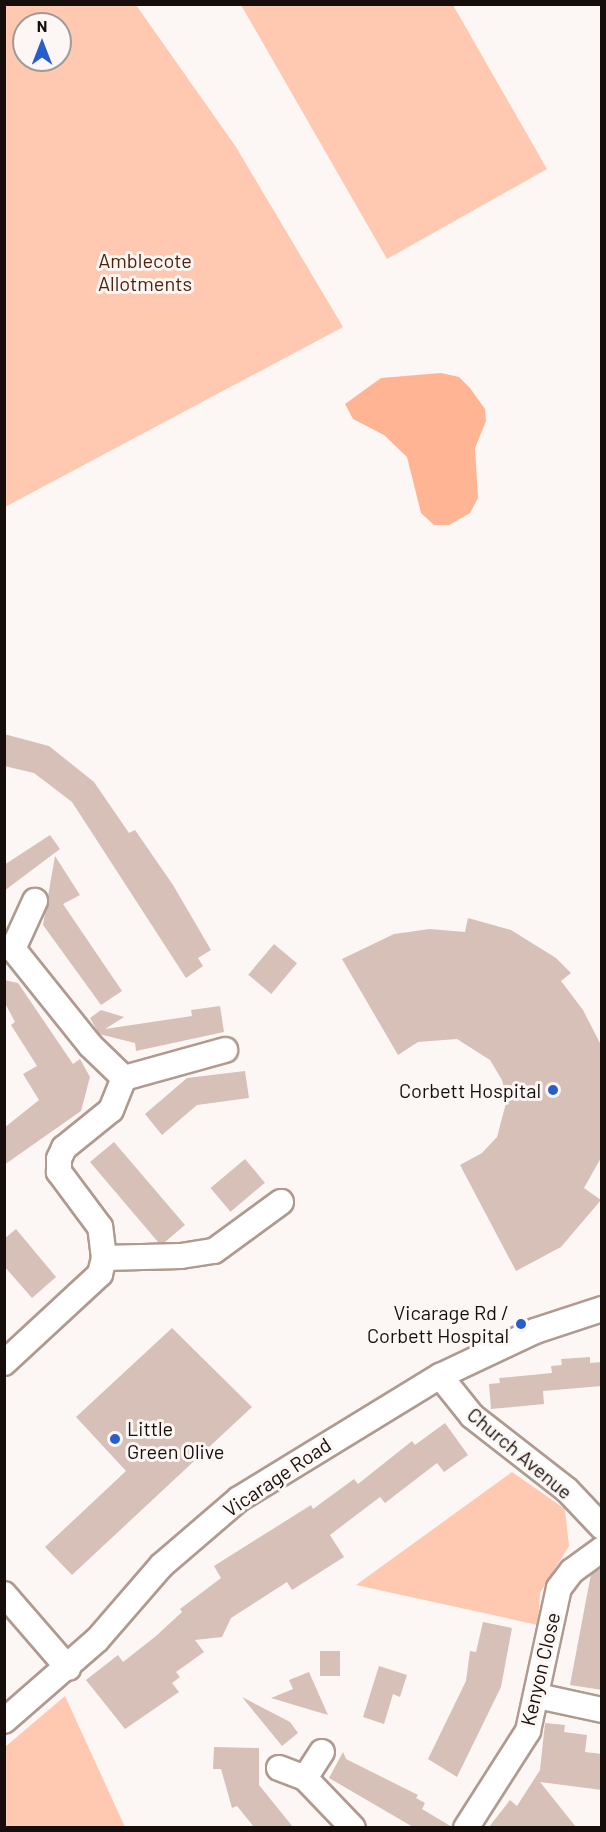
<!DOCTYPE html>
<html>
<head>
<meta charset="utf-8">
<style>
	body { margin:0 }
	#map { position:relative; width:606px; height:1832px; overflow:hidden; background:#fcf7f5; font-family:Barlow,sans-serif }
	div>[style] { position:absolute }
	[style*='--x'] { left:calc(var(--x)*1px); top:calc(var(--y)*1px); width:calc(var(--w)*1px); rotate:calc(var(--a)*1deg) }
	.green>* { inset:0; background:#ffc9b1 }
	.water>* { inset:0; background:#ffb494 }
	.building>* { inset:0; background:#d7c0b7; transform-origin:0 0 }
	.roads { filter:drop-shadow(2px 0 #b09a90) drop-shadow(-2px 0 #b09a90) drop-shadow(0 2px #b09a90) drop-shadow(0 -2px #b09a90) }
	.minor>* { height:24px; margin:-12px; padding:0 12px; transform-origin:12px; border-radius:12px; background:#fff }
	.dots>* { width:16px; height:16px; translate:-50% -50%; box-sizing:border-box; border:3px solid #fcf7f5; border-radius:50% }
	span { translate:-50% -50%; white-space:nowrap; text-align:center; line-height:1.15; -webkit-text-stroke:6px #fcf7f5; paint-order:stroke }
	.park-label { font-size:20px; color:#50220b }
	.poi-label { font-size:20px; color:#160e0b }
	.right { translate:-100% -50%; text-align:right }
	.left { translate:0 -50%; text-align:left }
	.street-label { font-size:20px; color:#160e0b }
	.frame { position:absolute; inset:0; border:6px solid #160e0b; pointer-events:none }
	.north { position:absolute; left:12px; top:12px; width:60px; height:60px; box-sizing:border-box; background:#fcf7f5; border:2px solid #a09a97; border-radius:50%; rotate:0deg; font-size:16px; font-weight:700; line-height:24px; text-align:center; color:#160e0b }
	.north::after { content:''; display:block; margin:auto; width:21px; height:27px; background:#265fcc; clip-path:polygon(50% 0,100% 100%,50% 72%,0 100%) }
</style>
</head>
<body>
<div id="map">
	<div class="green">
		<i style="clip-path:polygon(evenodd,5px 4px,136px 5px,236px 147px,343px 327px,5px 507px,5px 4px,24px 24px,60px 24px,60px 60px,24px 60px,24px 24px)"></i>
		<i style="clip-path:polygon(241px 5px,453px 5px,547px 169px,387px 259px)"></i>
		<i style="clip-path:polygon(512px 1472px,565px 1509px,569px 1546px,540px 1593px,538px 1625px,356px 1585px)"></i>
		<i style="clip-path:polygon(65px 1696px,125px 1827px,5px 1827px,5px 1747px)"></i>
	</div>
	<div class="water">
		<i style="clip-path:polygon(441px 373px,459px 377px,470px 388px,485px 409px,486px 421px,475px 448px,478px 498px,470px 513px,449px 525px,434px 525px,421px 513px,407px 457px,384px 435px,353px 419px,345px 404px,381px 378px)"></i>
	</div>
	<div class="building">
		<i style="clip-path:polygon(4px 734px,49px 746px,94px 782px,129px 833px,135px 830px,173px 885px,211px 950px,198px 958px,203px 966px,186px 978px,72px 802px,34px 773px,4px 766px)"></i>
		<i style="clip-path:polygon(50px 835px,60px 849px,4px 891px,4px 865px)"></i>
		<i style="clip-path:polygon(55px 856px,80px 895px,63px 904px,122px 991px,101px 1005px,43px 925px)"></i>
		<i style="clip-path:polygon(468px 918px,511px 930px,556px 958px,571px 973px,561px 981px,583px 1010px,602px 1047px,602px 1156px,584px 1188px,601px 1200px,561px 1247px,516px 1271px,460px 1165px,482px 1153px,497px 1137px,507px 1099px,502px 1080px,490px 1060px,457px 1039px,418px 1042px,398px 1055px,342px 959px,394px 934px,430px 929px,465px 932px)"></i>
		<i style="left:274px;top:944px;width:30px;height:40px;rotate:40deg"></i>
		<i style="clip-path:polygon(4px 980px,18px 983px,73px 1064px,80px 1059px,90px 1077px,81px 1111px,4px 1165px,4px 1128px,39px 1100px,23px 1074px,37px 1066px,11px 1025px,15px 1022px,4px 1001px)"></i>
		<i style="clip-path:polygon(220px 1006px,224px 1032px,136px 1051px,135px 1043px,99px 1034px,90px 1018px,101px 1010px,124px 1017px,105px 1029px,192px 1016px,191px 1010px)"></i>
		<i style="clip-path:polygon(245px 1071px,249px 1098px,197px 1105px,162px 1135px,145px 1114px,187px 1078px)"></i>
		<i style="clip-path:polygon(114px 1142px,185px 1225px,165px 1242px,158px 1242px,90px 1162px)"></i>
		<i style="left:245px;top:1159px;width:31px;height:45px;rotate:50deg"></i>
		<i style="clip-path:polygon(16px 1229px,56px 1277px,32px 1298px,4px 1266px,4px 1239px)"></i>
		<i style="clip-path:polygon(172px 1328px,252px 1407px,72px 1575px,45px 1547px,126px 1471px,76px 1417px)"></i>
		<i style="clip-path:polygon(590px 1357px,590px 1363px,602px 1362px,602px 1386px,543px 1391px,544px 1404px,491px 1409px,489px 1384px,500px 1383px,499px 1378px,552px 1373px,551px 1366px,562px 1365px,561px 1359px)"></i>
		<i style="clip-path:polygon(445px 1423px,468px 1455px,444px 1472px,437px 1463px,385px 1503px,380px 1497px,330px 1535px,344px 1557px,292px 1590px,287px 1582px,231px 1618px,222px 1637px,195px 1640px,204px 1652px,176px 1672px,180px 1677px,172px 1683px,179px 1692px,125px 1729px,86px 1680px,118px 1655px,123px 1662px,156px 1636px,182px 1612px,180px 1609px,221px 1578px,214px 1566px,311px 1505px,313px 1509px,354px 1479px,358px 1484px,412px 1441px,415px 1445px)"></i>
		<i style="clip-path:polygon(602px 1568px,602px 1690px,570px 1685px,591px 1574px)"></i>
		<i style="clip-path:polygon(483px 1622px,512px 1628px,501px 1687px,457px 1777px,428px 1759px,466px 1681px,470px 1651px,476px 1652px)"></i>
		<i style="left:320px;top:1651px;width:20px;height:25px"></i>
		<i style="clip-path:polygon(379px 1666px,407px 1675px,400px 1697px,393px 1694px,384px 1724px,363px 1717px)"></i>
		<i style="clip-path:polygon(309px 1672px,328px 1715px,271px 1698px,293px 1689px,289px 1680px)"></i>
		<i style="clip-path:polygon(242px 1697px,290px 1722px,298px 1733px,282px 1746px)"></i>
		<i style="clip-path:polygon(545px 1723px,565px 1725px,564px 1732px,587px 1735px,585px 1752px,602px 1754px,602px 1790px,540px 1782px,576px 1827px,489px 1827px,510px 1800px,517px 1806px,540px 1770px)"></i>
		<i style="clip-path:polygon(214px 1747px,259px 1748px,259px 1785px,293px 1827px,254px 1827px,237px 1806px,232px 1808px,221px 1769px,213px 1769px)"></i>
		<i style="clip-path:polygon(343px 1752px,346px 1759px,418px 1795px,416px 1798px,425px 1803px,422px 1809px,452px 1827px,413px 1827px,329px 1778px)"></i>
	</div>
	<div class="roads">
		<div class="minor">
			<i style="--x:124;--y:1078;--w:105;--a:-15.5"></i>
			<i style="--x:104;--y:1258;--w:77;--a:-1.5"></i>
			<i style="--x:181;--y:1256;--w:33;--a:-9"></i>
			<i style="--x:214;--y:1251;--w:83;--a:-36.2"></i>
			<i style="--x:4;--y:1363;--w:131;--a:-42.8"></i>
			<i style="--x:100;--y:1274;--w:16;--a:-76"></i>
			<i style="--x:104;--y:1258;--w:31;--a:-97"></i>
			<i style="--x:100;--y:1227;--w:69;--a:-126.7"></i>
			<i style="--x:59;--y:1172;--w:13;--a:-90"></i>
			<i style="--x:59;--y:1159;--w:12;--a:-66"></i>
			<i style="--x:64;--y:1148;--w:60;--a:-39"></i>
			<i style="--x:111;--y:1110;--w:35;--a:-68"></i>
			<i style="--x:124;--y:1078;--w:47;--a:-135.9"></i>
			<i style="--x:90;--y:1045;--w:123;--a:-128.7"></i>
			<i style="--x:13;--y:949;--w:53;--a:-65.4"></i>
			<i style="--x:440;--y:1376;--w:51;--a:51.3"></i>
			<i style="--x:472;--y:1416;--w:120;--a:37.9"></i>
			<i style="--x:567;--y:1490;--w:51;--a:46.6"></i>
			<i style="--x:4;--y:1594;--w:98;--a:49.1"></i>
			<i style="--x:538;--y:1696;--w:66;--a:12.3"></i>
			<i style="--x:4;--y:1721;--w:123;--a:-41.1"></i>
			<i style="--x:97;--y:1640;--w:99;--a:-49.1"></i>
			<i style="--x:162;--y:1565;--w:101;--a:-40.6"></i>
			<i style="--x:239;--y:1499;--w:236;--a:-31.5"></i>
			<i style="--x:440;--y:1376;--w:105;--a:-25.3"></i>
			<i style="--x:535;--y:1331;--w:71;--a:-18.2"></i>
			<i style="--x:279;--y:1768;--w:28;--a:21"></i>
			<i style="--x:305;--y:1778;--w:31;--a:-57"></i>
			<i style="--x:305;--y:1778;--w:69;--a:46.2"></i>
			<i style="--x:466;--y:1828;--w:115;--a:-57.4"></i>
			<i style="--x:528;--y:1731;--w:146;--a:-77.8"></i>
			<i style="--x:559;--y:1588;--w:21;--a:-53"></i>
			<i style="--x:572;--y:1571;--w:37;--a:-36"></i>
		</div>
	</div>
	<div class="dots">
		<i style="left:553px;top:1090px;background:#265fcc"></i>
		<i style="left:521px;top:1324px;background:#265fcc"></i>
		<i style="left:115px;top:1439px;background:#265fcc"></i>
	</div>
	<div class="park-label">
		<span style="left:145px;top:272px">Amblecote<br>Allotments</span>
	</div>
	<div class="poi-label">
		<span class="right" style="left:541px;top:1090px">Corbett Hospital</span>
		<span class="right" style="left:509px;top:1324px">Vicarage Rd /<br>Corbett Hospital</span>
		<span class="left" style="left:127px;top:1440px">Little<br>Green Olive</span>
	</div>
	<div class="street-label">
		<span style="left:520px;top:1453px;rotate:40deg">Church Avenue</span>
		<span style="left:277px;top:1477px;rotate:-34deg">Vicarage Road</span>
		<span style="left:540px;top:1669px;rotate:-77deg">Kenyon Close</span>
	</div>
	<div class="frame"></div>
	<div class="north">N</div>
</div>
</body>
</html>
